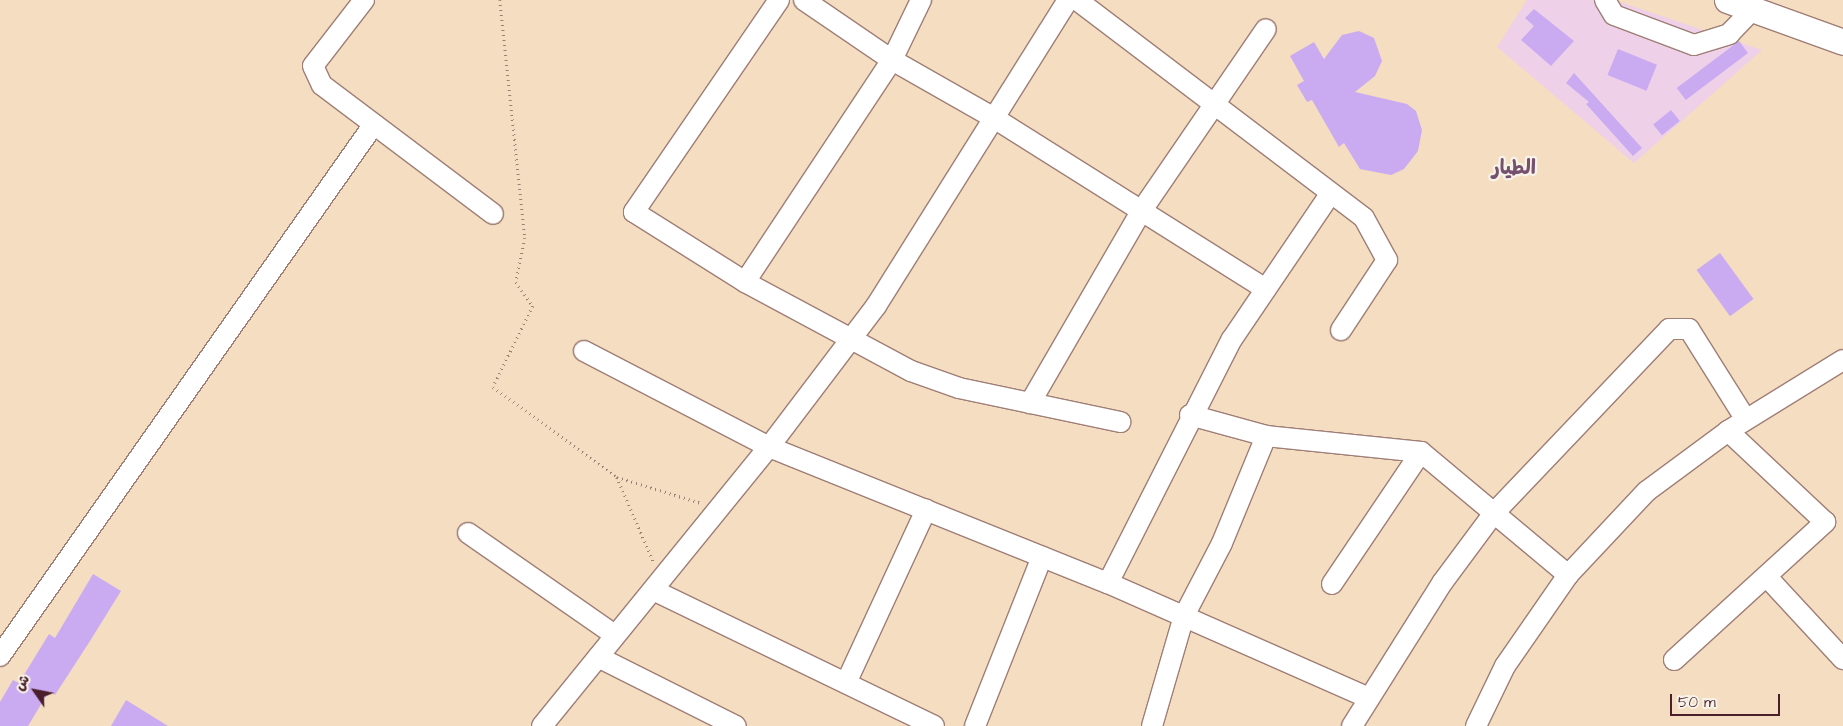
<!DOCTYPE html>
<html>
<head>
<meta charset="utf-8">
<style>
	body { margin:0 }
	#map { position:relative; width:1843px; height:726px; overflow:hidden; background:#f4ddc1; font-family:"Architects Daughter","Playpen Sans Arabic",sans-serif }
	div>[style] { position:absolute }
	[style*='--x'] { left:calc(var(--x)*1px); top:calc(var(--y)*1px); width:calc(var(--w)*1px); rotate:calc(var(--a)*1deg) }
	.built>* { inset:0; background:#eed0e8 }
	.building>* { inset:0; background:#caabf1; transform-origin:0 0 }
	.path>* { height:2.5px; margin-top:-1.25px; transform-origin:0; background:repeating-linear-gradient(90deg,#9f7e76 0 1px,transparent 0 5px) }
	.roads { filter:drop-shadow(1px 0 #9f7e76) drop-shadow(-1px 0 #9f7e76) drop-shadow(0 1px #9f7e76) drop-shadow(0 -1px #9f7e76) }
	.minor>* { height:20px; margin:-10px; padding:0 10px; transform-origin:10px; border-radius:10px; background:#fff }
	.major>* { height:25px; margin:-12.5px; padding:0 12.5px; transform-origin:12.5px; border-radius:12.5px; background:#fff }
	span { translate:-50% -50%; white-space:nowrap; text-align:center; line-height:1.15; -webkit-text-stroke:4.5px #f7f3e8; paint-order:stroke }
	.quarter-label { font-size:20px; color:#775070; font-weight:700 }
	.north { position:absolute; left:10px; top:666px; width:50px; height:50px; -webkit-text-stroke:4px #f7f3e8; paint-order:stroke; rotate:303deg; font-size:14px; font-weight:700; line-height:20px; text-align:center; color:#4a1f2b }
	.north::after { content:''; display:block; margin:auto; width:18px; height:22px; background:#4a1f2b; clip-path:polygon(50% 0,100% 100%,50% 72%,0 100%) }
	.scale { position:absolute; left:1670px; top:694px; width:110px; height:22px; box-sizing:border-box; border:2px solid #4a1f2b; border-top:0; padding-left:6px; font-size:15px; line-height:18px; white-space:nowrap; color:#4a1f2b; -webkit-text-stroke:4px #f7f3e8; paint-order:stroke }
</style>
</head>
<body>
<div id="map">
	<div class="built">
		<i style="clip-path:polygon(1527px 0,1614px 0,1762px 50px,1634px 163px,1497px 47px)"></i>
	</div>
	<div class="building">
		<i style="clip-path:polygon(1534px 9px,1574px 41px,1551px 66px,1521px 40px,1534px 26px,1525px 18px)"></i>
		<i style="clip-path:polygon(1359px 31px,1374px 38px,1382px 61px,1375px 76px,1355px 92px,1407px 104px,1416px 111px,1422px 130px,1418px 151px,1404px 169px,1391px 175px,1360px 169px,1344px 143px,1339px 147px,1312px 100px,1307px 102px,1297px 85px,1304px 81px,1290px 56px,1314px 42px,1324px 59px,1342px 35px)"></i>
		<i style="left:1739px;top:41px;width:15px;height:78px;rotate:53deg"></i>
		<i style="left:1618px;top:49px;width:42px;height:28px;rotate:22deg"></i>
		<i style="clip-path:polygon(1574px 73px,1642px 148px,1633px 156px,1586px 104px,1589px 102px,1566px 83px)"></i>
		<i style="left:1671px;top:110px;width:14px;height:23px;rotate:51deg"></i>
		<i style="left:1720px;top:253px;width:57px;height:29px;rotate:54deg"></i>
		<i style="clip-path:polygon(93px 574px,121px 591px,90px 641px,55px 695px,49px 691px,28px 726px,0 726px,0 702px,13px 680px,19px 683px,49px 634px,55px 638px)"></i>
		<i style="clip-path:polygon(126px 700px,168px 726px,111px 726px)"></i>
	</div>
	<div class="path">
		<i style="--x:500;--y:0;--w:239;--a:84"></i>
		<i style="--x:525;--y:238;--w:45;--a:101.6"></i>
		<i style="--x:516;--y:282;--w:29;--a:55"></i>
		<i style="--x:533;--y:306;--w:90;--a:116.3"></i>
		<i style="--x:493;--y:387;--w:153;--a:36"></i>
		<i style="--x:617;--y:477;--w:88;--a:17.2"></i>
		<i style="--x:617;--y:477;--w:94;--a:66.7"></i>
	</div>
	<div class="roads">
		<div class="minor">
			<i style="--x:364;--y:0;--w:83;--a:127.7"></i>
			<i style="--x:313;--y:66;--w:21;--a:65"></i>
			<i style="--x:322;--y:85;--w:214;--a:37"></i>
			<i style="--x:779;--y:0;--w:257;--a:124.4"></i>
			<i style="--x:634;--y:212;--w:131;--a:32.2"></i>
			<i style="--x:745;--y:282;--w:188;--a:28.2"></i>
			<i style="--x:911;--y:371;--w:51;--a:19.5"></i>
			<i style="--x:959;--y:388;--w:165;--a:11.9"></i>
			<i style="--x:804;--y:0;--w:107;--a:34.3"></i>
			<i style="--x:892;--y:60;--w:117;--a:29.6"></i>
			<i style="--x:994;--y:118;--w:321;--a:32.2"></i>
			<i style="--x:1077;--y:0;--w:360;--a:37.2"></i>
			<i style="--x:1364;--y:218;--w:48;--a:61.3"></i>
			<i style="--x:1387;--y:260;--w:84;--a:123.3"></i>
			<i style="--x:1605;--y:0;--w:17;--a:59"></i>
			<i style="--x:1614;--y:15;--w:85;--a:20.6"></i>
			<i style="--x:1694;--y:45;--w:37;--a:-17"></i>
			<i style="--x:1729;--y:34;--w:35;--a:-46"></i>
			<i style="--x:745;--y:282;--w:266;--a:-56.5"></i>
			<i style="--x:892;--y:60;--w:67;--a:-64.2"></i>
			<i style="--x:584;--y:351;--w:208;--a:27.4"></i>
			<i style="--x:769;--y:447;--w:365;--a:21.9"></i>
			<i style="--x:1108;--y:583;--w:285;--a:23.8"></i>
			<i style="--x:1030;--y:403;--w:223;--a:-59.9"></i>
			<i style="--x:1142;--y:210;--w:219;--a:-55.6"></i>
			<i style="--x:1190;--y:415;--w:79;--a:15.4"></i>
			<i style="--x:1266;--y:436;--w:156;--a:5.9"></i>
			<i style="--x:1421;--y:452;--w:192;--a:39.9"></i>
			<i style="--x:468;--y:533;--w:179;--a:34.8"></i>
			<i style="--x:1767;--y:577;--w:112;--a:47.2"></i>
			<i style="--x:1108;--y:583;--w:274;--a:-63.1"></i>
			<i style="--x:1232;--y:339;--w:175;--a:-55.9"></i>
			<i style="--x:1332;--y:584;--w:159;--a:-56"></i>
			<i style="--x:653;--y:590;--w:312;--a:25.8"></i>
			<i style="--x:0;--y:656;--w:650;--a:-54.89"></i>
			<i style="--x:598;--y:657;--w:154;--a:26.6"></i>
			<i style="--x:1674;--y:660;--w:205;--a:-42.4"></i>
			<i style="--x:1825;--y:522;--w:133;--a:-136.8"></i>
			<i style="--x:846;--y:683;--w:191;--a:-65.2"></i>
			<i style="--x:542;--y:726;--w:360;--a:-50.9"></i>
			<i style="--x:769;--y:447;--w:177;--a:-52.8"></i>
			<i style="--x:876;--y:306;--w:361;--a:-57.9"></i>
			<i style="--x:975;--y:726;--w:182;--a:-68.4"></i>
			<i style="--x:1152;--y:726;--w:115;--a:-73.8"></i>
			<i style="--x:1184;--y:616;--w:82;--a:-62.5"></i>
			<i style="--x:1222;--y:543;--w:116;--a:-67.6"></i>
			<i style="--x:1352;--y:726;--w:169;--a:-57.8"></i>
			<i style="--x:1442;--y:583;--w:87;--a:-53.4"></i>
			<i style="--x:1494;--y:513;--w:254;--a:-46.4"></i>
			<i style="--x:1669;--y:329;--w:20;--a:0"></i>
			<i style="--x:1689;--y:329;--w:107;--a:57.9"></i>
			<i style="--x:1476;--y:726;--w:67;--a:-64.2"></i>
			<i style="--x:1505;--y:666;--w:111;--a:-55.3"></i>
			<i style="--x:1568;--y:575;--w:115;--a:-46.8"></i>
			<i style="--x:1647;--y:491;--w:101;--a:-36.5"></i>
			<i style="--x:1728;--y:431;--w:135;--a:-31.7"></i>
		</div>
		<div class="major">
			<i style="--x:1727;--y:0;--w:123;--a:19.9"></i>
		</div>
	</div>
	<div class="quarter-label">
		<span style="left:1514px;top:168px">الطيار</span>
	</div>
	<div class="north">ش</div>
	<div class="scale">50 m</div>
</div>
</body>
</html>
